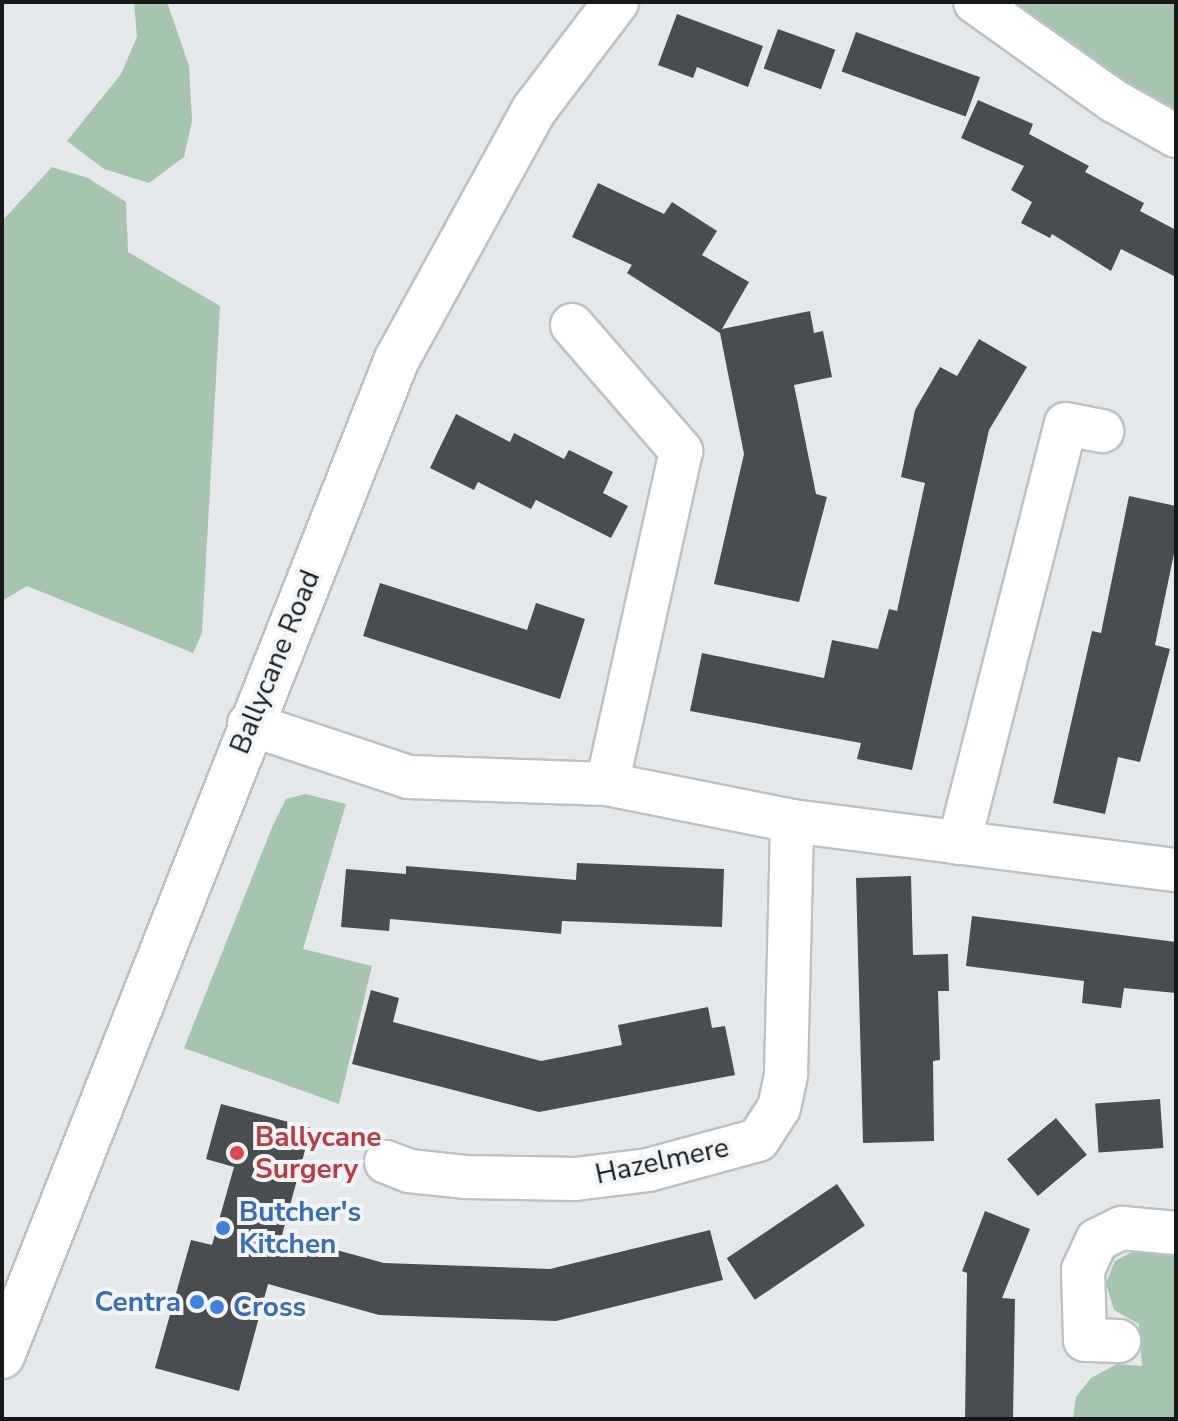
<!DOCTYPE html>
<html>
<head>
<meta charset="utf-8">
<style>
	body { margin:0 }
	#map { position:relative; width:1178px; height:1421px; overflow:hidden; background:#e5e8eb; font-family:"Nunito Sans",sans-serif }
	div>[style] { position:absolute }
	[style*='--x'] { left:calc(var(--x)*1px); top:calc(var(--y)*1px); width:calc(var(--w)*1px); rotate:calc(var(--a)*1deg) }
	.green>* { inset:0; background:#a5c5ae }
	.building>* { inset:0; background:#4a4d4f; transform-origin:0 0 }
	.roads { filter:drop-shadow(2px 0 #bec1c4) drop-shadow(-2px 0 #bec1c4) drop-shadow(0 2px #bec1c4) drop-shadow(0 -2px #bec1c4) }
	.street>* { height:42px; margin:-21px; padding:0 21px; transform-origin:21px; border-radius:21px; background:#fff }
	.secondary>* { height:44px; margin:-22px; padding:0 22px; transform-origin:22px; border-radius:22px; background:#fff }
	.dots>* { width:22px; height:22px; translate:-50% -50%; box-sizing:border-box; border:4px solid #f2f5f8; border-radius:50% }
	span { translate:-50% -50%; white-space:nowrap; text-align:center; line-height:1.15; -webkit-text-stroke:8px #f2f5f8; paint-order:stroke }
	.street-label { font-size:28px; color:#171819 }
	.health-label { font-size:28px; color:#be3a42; font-weight:700 }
	.left { translate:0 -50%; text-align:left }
	.shop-label { font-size:28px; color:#366cbe; font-weight:700 }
	.right { translate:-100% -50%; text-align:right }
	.frame { position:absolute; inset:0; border:4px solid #171819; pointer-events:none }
</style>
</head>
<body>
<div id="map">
	<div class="green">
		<i style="clip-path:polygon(134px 2px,167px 2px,189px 66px,192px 121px,184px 157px,149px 183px,104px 169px,67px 141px,121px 74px,137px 37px)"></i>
		<i style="clip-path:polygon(995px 2px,1176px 2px,1176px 126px)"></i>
		<i style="clip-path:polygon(52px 167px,88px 178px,126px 202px,128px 252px,220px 306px,202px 633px,193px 653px,27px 586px,2px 601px,2px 221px)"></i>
		<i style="clip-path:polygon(305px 794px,346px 804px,303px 949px,372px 966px,339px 1104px,184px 1048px,273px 825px,286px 799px)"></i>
		<i style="clip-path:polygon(1137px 1249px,1176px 1253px,1176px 1419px,1073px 1419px,1076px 1397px,1091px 1378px,1117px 1364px,1142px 1366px,1139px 1324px,1114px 1310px,1106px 1283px,1115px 1261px)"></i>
	</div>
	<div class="building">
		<i style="clip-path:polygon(677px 14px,763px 46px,748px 87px,697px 67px,693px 78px,658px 65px)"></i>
		<i style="left:778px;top:29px;width:61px;height:42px;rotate:20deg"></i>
		<i style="left:856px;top:32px;width:132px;height:42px;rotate:20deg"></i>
		<i style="clip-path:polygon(978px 100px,1033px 124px,1029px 134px,1089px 166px,1085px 172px,1144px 203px,1140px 211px,1176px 230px,1176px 277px,1121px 249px,1111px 271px,1052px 234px,1050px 238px,1021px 223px,1032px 202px,1011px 190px,1024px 166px,961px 138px)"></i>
		<i style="clip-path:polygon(598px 183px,664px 214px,672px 202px,717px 231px,702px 255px,749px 282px,722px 329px,810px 311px,814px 333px,823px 331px,832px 377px,794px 385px,816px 494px,827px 497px,799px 602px,714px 584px,744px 454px,720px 333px,627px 273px,632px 265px,572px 237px)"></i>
		<i style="clip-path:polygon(979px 339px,1027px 367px,989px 430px,912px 770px,857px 759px,861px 743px,690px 711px,702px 653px,824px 678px,832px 640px,878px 649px,889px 609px,897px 611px,925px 483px,901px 477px,915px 410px,940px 367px,957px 376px)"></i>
		<i style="clip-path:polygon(456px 414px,510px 442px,514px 433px,564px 459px,569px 450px,613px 472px,603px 493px,628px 506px,611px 538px,536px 500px,531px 509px,478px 482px,474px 490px,430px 468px)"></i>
		<i style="clip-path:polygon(1129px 496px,1176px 506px,1176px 544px,1155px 645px,1170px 649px,1140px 762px,1118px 757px,1105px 814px,1053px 803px,1092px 631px,1101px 633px)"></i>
		<i style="clip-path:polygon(380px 583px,527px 630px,536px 603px,585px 619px,560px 699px,363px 636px)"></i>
		<i style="clip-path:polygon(577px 863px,724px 869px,722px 927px,562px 921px,561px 934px,390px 919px,389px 931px,341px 927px,346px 869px,406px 874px,406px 866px,576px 880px)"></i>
		<i style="clip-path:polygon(911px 876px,913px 955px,948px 954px,949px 991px,938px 991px,940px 1060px,933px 1061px,934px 1141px,863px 1143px,856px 878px)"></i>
		<i style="clip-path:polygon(972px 916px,1176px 942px,1176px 993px,1124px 988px,1121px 1008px,1082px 1003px,1084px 981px,966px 966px)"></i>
		<i style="clip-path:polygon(371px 990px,399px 998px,393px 1022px,541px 1061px,622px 1045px,618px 1025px,708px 1007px,712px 1028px,725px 1026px,735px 1075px,539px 1112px,352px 1064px)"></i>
		<i style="left:1160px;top:1099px;width:49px;height:65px;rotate:86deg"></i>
		<i style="clip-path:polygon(221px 1104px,311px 1128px,282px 1235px,384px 1263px,550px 1269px,710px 1230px,723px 1280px,556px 1321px,379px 1315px,268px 1284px,239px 1391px,155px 1368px,191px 1240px,212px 1245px,234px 1167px,206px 1159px)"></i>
		<i style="left:1056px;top:1118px;width:48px;height:64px;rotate:50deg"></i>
		<i style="left:837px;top:1184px;width:50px;height:133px;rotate:56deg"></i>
		<i style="clip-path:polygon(985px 1211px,1030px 1229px,1002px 1298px,1015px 1299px,1013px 1419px,965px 1419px,967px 1273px,962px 1271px)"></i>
	</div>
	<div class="roads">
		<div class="street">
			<i style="--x:975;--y:2;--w:171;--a:35.5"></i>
			<i style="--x:1114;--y:101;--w:71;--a:29.4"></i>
			<i style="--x:572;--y:325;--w:167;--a:49.1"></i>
			<i style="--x:681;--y:451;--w:341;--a:102.5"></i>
			<i style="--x:249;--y:724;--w:168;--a:18.4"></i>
			<i style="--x:408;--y:777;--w:199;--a:2"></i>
			<i style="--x:607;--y:784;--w:189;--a:11.3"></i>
			<i style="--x:792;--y:821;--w:387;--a:7.3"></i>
			<i style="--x:959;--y:843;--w:432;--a:-75.7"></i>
			<i style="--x:1066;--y:424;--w:37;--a:11"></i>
			<i style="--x:386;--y:1162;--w:25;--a:21"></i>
			<i style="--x:409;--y:1171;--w:56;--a:6.1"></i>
			<i style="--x:465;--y:1177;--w:110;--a:1"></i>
			<i style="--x:575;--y:1179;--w:74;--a:-7"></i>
			<i style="--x:648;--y:1170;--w:114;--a:-15.3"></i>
			<i style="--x:758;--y:1140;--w:38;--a:-57"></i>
			<i style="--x:779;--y:1108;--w:35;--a:-78"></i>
			<i style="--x:786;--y:1074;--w:253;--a:-88.6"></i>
			<i style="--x:1119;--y:1341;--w:34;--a:-178"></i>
			<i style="--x:1085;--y:1340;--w:70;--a:-91.6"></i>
			<i style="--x:1083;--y:1270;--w:33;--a:-65"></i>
			<i style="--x:1097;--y:1240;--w:28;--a:-26"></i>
			<i style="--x:1122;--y:1228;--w:54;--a:5.3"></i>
		</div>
		<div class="secondary">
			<i style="--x:2;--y:1356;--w:1072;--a:-68.39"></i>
			<i style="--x:397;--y:359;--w:284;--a:-61.2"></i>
			<i style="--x:534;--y:110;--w:136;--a:-52.8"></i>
		</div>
	</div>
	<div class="dots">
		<i style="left:237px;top:1153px;background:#e0444e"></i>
		<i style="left:223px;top:1228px;background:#3f7fe0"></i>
		<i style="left:197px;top:1302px;background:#3f7fe0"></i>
		<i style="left:217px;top:1307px;background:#3f7fe0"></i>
	</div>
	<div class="street-label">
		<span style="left:275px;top:662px;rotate:-68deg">Ballycane Road</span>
		<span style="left:662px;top:1161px;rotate:-12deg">Hazelmere</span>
	</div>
	<div class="health-label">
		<span class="left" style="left:255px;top:1153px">Ballycane<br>Surgery</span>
	</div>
	<div class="shop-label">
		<span class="left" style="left:239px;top:1228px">Butcher's<br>Kitchen</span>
		<span class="right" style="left:181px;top:1302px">Centra</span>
		<span class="left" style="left:233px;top:1307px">Cross</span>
	</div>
	<div class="frame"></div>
</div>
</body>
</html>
